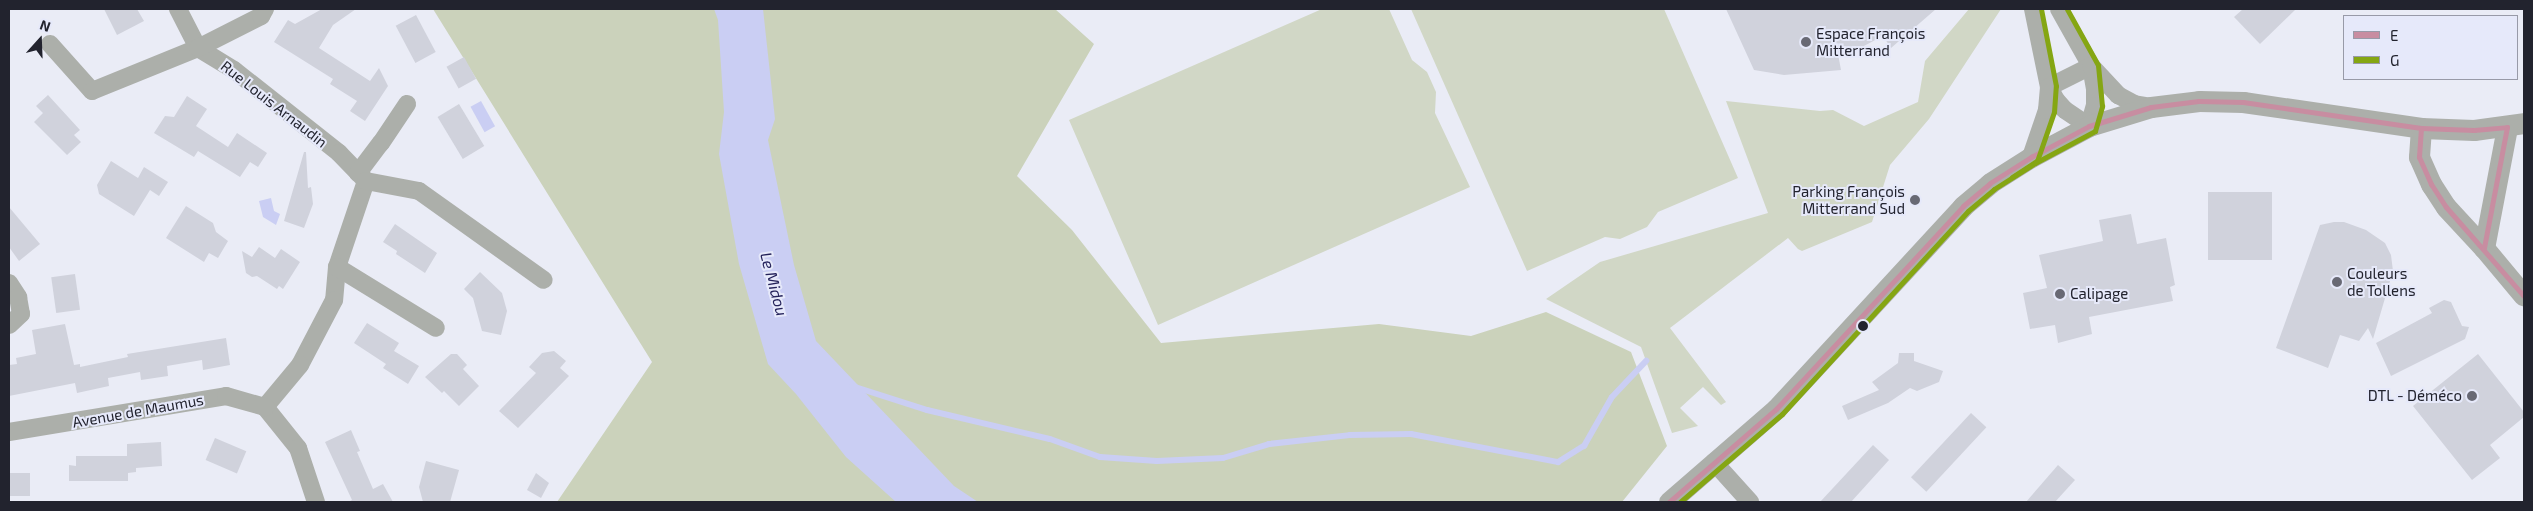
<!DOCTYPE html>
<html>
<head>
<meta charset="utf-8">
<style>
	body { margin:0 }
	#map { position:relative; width:2533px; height:511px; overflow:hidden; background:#eaecf6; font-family:"Exo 2",sans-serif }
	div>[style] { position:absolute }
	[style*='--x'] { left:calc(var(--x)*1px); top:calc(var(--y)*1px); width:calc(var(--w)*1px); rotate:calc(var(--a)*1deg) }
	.green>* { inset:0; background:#d1d7c6 }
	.forest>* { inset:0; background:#cbd2bb }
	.water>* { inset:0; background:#cacef3; transform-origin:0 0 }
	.stream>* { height:6px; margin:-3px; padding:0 3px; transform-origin:3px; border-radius:3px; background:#cacef3 }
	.building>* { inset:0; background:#d0d2dc; transform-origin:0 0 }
	.minor>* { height:18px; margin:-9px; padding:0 9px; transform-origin:9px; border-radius:9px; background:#acafaa }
	.tertiary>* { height:21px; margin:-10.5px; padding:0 10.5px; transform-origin:10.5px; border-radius:10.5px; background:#acafaa }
	.bus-1>* { height:5px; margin:-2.5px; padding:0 2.5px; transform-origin:2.5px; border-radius:2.5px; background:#c88da1 }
	.bus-2>* { height:5px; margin:-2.5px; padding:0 2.5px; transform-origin:2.5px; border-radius:2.5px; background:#85a613 }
	.dots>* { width:14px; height:14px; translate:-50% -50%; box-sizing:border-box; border:2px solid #e6e9fa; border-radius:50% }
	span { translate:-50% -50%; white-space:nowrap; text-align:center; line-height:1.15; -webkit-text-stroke:4px #e6e9fa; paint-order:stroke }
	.poi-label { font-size:15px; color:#22232e }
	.left { translate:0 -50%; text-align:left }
	.right { translate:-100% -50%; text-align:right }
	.street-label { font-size:15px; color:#22232e }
	.water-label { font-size:16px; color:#24225a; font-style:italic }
	.frame { position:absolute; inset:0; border:10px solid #22232e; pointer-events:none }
	.legend { position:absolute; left:2343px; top:15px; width:175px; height:65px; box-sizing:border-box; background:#e6e9fa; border:1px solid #989aa8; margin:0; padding:6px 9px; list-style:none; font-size:15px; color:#22232e }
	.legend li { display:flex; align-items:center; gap:10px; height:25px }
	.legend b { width:25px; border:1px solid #989aa8 }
	.north { position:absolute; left:15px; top:15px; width:50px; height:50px; -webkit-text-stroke:4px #e6e9fa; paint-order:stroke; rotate:20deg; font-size:14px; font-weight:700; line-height:20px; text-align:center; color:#22232e }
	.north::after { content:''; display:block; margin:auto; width:18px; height:22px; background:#22232e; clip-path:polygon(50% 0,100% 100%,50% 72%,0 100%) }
</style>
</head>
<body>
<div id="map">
	<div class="green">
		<i style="clip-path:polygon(1322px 9px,1389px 9px,1412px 60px,1427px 72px,1436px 92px,1435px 113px,1470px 187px,1158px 325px,1069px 120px)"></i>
		<i style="clip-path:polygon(1411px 9px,1664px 9px,1738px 178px,1658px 212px,1647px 227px,1620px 239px,1605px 237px,1527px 271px)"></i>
		<i style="clip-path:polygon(1969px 9px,2001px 9px,1929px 119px,1890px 165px,1872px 222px,1802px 251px,1798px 249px,1788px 238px,1670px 328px,1726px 402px,1721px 405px,1703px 387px,1680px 408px,1698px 426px,1672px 433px,1641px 347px,1546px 299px,1600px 262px,1768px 213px,1726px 101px,1820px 111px,1833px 110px,1864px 126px,1918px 102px,1925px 61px)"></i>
	</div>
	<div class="forest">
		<i style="clip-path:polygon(433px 9px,1055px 9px,1094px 44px,1017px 176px,1072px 230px,1161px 343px,1379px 324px,1471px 336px,1546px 312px,1631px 352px,1667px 446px,1622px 502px,557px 502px,652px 362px)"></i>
	</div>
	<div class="water">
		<i style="clip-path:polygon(714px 9px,763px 9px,775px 119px,768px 140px,794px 265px,816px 341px,954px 486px,978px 502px,896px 502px,846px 457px,796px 394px,768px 364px,739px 264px,719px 154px,724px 112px,718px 20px)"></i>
		<i style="left:481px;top:101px;width:29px;height:12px;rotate:61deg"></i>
		<i style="clip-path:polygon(271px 198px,274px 211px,280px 214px,276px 225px,263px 217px,259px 201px)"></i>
	</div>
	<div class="stream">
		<i style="--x:852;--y:386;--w:79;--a:17.7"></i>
		<i style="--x:927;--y:410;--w:126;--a:13.3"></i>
		<i style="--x:1050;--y:439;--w:53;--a:19.8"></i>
		<i style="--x:1100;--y:457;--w:57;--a:4"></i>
		<i style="--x:1157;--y:461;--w:66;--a:-2.6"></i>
		<i style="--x:1223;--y:458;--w:48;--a:-16.9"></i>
		<i style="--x:1269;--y:444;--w:81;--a:-6.3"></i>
		<i style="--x:1350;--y:435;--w:61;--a:-0.9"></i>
		<i style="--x:1411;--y:434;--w:150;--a:10.8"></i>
		<i style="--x:1558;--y:462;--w:31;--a:-32"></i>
		<i style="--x:1584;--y:446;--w:56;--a:-60.3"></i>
		<i style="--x:1612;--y:397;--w:50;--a:-46.6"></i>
	</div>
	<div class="building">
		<i style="clip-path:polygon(104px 9px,137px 9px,144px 21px,117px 35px)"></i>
		<i style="clip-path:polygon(322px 9px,356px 9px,333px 25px,319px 48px,370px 81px,379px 68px,388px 86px,365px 121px,350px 111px,357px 101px,330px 84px,333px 79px,274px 42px,288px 20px,295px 24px)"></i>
		<i style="clip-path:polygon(1726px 9px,1936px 9px,1891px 48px,1883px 36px,1860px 48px,1838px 54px,1841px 70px,1784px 75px,1754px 70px)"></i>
		<i style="clip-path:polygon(2243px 9px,2296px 9px,2260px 44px,2234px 17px)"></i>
		<i style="left:416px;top:15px;width:42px;height:23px;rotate:62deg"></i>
		<i style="left:464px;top:57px;width:25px;height:20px;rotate:61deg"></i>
		<i style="clip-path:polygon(48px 95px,80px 130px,74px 135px,81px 142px,67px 155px,34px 122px,43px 113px,36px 106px)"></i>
		<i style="clip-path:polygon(187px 96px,207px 109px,196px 126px,228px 147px,237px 133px,267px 153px,258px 167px,250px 162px,240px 177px,198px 151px,194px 157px,154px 133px,165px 116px,174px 117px)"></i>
		<i style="left:459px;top:104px;width:49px;height:25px;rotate:59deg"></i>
		<i style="clip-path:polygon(304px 152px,306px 152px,308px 188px,311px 187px,313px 204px,304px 228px,284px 221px)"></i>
		<i style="clip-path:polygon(111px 161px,138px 178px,144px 167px,168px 182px,159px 196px,150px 190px,134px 216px,99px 194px,97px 185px)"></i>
		<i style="left:2208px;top:192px;width:64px;height:68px"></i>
		<i style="clip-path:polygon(186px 206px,213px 223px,216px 232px,228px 241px,218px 258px,209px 253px,204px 262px,166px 238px)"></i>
		<i style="clip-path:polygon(9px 207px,40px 244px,19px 261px,9px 247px)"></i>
		<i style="clip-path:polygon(2131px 214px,2137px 244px,2166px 238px,2175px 285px,2170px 287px,2173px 301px,2089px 317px,2092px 334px,2058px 343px,2055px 325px,2030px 329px,2023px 293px,2047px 288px,2039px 255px,2103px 241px,2099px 220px)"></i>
		<i style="clip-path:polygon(2334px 222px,2344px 222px,2366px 230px,2385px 243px,2391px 255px,2393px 271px,2373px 339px,2368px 328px,2359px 341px,2340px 335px,2328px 368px,2276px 348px,2320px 225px)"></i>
		<i style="clip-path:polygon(395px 224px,437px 253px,425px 273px,396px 254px,397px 251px,383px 242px)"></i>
		<i style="clip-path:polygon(259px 247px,275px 258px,281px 249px,300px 262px,283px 289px,279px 286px,277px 289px,257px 276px,252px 277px,246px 273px,242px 251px,252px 257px)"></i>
		<i style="clip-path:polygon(480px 272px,502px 293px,507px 311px,501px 335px,482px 331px,473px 298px,464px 289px)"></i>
		<i style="left:75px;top:274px;width:36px;height:24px;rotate:82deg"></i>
		<i style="clip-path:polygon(2444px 300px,2451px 302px,2462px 326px,2469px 327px,2465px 339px,2391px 376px,2376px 343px,2432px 313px,2429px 308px)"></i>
		<i style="clip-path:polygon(367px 323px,399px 343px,394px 351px,419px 366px,408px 384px,383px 368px,386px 364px,354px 343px)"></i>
		<i style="clip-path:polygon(65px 324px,74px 365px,80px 364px,80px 367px,128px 357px,127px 354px,226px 338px,230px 365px,203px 370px,202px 360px,167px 366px,168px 376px,141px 380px,140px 372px,108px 378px,109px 386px,77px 393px,75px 383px,9px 396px,9px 365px,17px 364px,16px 358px,36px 354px,32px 330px)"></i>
		<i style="clip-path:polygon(554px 351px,566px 361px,560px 368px,569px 376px,518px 428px,499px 411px,536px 373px,529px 367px,542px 353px)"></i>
		<i style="clip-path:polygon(1899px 353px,1914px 353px,1914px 361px,1943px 371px,1939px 382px,1917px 391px,1910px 388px,1888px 403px,1848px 420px,1842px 406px,1879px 390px,1872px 382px,1898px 363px)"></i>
		<i style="clip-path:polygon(451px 354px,457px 354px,467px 365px,463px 369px,479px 386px,459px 406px,444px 391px,442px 393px,425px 377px)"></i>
		<i style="clip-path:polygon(2478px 354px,2524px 412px,2524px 417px,2490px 445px,2500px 458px,2472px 480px,2413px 406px)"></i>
		<i style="left:1971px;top:413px;width:21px;height:88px;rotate:43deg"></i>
		<i style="clip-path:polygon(351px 430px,360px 451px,357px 452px,373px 489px,383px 484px,393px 502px,348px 502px,352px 500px,325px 442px)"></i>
		<i style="left:215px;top:438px;width:34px;height:24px;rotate:23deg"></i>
		<i style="clip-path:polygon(161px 442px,162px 466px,136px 468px,136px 472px,128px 473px,128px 481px,69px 481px,69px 465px,76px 466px,76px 456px,127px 456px,127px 444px)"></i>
		<i style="clip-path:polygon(1873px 445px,1889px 460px,1851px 502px,1820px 502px)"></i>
		<i style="clip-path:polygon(426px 461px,459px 470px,450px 502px,423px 502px,419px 487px)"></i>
		<i style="clip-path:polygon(2058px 465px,2075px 480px,2055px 502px,2026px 502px)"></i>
		<i style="left:9px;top:473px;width:21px;height:23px"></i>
		<i style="clip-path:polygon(536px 473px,549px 483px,541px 498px,527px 490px)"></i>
	</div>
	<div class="minor">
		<i style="--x:178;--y:9;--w:44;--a:62.9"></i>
		<i style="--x:198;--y:48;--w:42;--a:31.4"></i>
		<i style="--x:234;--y:70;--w:134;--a:38.3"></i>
		<i style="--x:339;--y:153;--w:39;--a:46"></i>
		<i style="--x:366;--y:181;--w:91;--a:108.6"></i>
		<i style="--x:337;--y:267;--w:33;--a:95"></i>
		<i style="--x:334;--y:300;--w:73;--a:117.6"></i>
		<i style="--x:300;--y:365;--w:55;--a:129.8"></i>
		<i style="--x:2033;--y:9;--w:80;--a:78.4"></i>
		<i style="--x:2049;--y:87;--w:15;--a:62"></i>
		<i style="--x:2056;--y:100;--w:13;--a:48"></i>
		<i style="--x:2065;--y:110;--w:29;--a:34"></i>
		<i style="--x:2089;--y:126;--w:22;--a:-74"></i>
		<i style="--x:2095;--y:105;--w:16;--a:-90"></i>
		<i style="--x:2095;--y:89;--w:23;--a:-100"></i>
		<i style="--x:2091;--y:66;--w:65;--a:-119.3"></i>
		<i style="--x:50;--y:44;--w:63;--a:48.2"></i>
		<i style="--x:92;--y:91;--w:114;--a:-22.1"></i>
		<i style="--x:198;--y:48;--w:71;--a:-26.9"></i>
		<i style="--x:261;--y:16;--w:8;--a:-60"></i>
		<i style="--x:2049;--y:87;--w:47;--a:-26.6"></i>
		<i style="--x:2091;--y:66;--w:40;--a:47"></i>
		<i style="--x:2118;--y:95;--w:18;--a:29"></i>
		<i style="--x:2134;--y:104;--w:17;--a:10"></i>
		<i style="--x:2031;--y:157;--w:50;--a:-71.2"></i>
		<i style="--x:2047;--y:110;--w:23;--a:-85"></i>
		<i style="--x:358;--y:173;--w:38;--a:-53"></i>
		<i style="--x:381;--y:143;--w:47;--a:-56.3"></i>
		<i style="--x:366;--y:181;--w:54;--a:10.7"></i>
		<i style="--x:419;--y:191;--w:153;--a:35.5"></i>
		<i style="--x:337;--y:267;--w:116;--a:31.6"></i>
		<i style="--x:9;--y:283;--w:17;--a:57"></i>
		<i style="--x:18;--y:297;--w:17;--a:80"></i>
		<i style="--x:21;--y:314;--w:16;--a:137"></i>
		<i style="--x:265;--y:407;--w:53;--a:51.2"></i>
		<i style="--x:298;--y:448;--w:57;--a:71.6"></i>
		<i style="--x:9;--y:432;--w:220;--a:-9.4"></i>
		<i style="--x:226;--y:396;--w:41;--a:15.8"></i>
		<i style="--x:1714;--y:462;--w:54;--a:48"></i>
	</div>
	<div class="tertiary">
		<i style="--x:2421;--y:128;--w:29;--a:94"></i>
		<i style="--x:2419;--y:157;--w:30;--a:66"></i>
		<i style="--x:2431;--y:184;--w:27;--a:57"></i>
		<i style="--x:2446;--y:207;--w:56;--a:47.2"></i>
		<i style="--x:2484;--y:248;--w:62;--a:50.2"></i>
		<i style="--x:2484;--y:248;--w:123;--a:-79.2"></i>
		<i style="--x:1669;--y:502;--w:142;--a:-41"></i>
		<i style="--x:1776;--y:409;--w:276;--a:-47.3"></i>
		<i style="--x:1963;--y:206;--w:35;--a:-40"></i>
		<i style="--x:1990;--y:183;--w:49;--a:-32.4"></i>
		<i style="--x:2031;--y:157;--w:66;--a:-28.1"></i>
		<i style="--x:2089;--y:126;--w:65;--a:-17"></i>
		<i style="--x:2151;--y:107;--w:48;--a:-7.1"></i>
		<i style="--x:2199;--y:101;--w:44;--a:1.3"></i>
		<i style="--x:2243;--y:102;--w:180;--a:8.3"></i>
		<i style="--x:2421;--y:128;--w:53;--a:2.2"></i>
		<i style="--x:2474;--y:130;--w:50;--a:-8"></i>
	</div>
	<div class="bus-1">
		<i style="--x:2421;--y:128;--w:29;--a:94"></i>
		<i style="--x:2419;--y:157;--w:30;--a:66"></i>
		<i style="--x:2431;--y:184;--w:27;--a:57"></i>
		<i style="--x:2446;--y:207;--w:118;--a:48.8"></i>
		<i style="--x:1669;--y:502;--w:142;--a:-41"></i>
		<i style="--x:1776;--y:409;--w:276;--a:-47.3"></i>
		<i style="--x:1963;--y:206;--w:35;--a:-40"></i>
		<i style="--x:1990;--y:183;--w:49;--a:-32.4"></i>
		<i style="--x:2031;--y:157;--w:66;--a:-28.1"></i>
		<i style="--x:2089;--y:126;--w:65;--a:-17"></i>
		<i style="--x:2151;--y:107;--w:48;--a:-7.1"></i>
		<i style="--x:2199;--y:101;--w:44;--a:1.3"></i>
		<i style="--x:2243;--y:102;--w:180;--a:8.3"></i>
		<i style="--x:2421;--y:128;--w:53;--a:2.2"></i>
		<i style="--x:2474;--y:130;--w:33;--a:-5"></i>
		<i style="--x:2507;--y:127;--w:123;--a:100.8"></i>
	</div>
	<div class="bus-2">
		<i style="--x:2012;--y:177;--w:30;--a:-33"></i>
		<i style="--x:2037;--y:161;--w:52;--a:-70.9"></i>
		<i style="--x:2054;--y:112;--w:26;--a:-86"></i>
		<i style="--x:2056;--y:86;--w:78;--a:-101"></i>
		<i style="--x:1680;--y:502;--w:135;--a:-40.8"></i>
		<i style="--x:1782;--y:414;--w:275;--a:-47.5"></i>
		<i style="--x:1968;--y:211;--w:34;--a:-40"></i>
		<i style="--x:1994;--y:189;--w:49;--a:-32.4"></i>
		<i style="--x:2035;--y:163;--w:68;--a:-28.1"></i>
		<i style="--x:2095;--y:131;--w:26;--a:-74"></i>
		<i style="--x:2102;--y:106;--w:41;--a:-95.6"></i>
		<i style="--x:2098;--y:65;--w:64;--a:-119"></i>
	</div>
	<div class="dots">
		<i style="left:1806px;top:42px;background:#686974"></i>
		<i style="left:1915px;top:200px;background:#686974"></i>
		<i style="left:2337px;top:282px;background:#686974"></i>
		<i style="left:2060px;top:294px;background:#686974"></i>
		<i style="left:1863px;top:326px;background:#22232e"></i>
		<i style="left:2472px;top:396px;background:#686974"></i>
	</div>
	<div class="poi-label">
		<span class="left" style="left:1816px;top:42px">Espace François<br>Mitterrand</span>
		<span class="right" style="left:1905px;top:200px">Parking François<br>Mitterrand Sud</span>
		<span class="left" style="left:2347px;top:282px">Couleurs<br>de Tollens</span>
		<span class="left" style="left:2070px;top:294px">Calipage</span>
		<span class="right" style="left:2462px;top:396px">DTL - Déméco</span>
	</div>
	<div class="street-label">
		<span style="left:274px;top:104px;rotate:38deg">Rue Louis Arnaudin</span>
		<span style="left:138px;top:411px;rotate:-10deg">Avenue de Maumus</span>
	</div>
	<div class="water-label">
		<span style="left:774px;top:284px;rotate:75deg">Le Midou</span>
	</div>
	<div class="frame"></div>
	<ul class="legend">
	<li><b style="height:6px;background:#c88da1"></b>E</li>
	<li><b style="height:6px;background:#85a613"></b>G</li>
	</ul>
	<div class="north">N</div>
</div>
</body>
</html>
